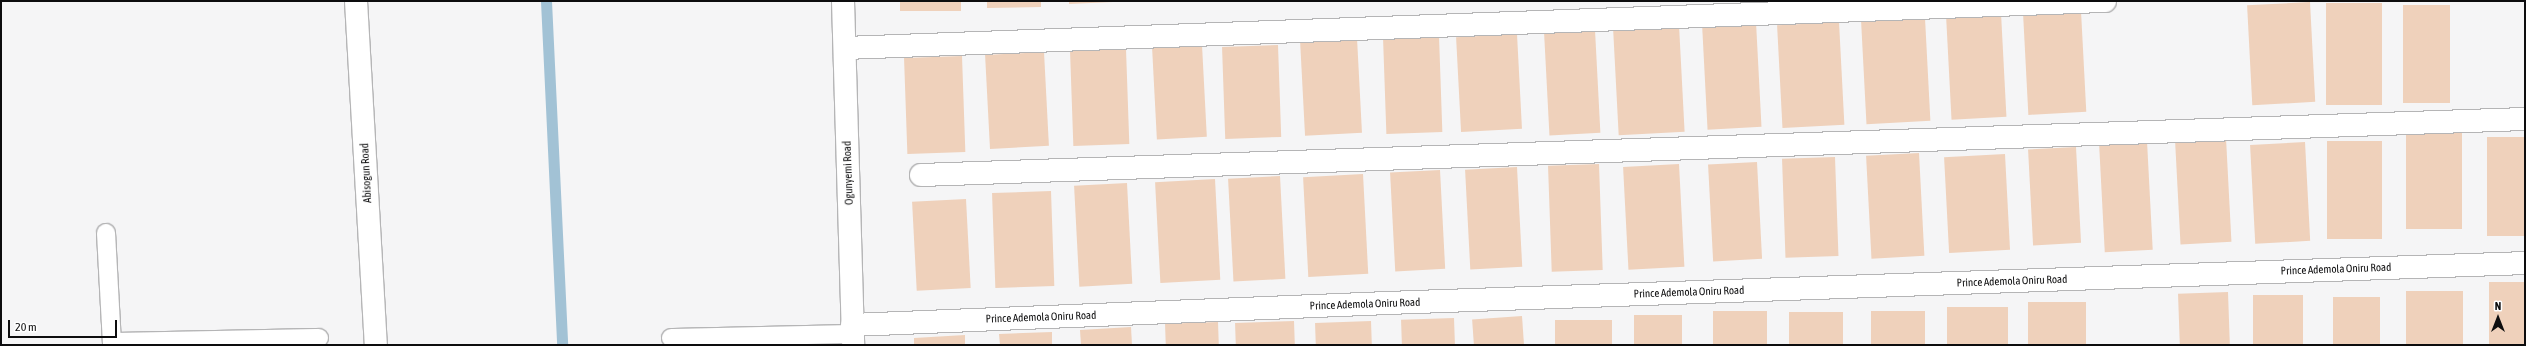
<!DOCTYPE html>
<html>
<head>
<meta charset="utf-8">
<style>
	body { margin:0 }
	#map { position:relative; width:2526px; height:346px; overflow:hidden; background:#f5f5f6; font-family:"Asap Condensed",sans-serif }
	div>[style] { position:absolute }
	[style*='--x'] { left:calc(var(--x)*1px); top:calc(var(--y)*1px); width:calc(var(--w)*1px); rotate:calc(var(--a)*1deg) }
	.stream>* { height:11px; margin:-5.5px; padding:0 5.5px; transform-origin:5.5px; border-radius:5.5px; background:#a2c2d5 }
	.building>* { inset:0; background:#efd1bb; transform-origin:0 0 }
	.roads { filter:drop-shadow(1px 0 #b5b5b6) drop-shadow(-1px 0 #b5b5b6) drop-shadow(0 1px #b5b5b6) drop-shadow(0 -1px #b5b5b6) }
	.service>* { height:18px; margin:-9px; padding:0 9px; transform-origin:9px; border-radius:9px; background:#fff }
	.minor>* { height:22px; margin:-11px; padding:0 11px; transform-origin:11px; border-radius:11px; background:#fff }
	span { translate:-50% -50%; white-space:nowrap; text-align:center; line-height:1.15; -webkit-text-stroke:4px #fff; paint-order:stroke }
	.street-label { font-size:11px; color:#0d0d0e }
	.frame { position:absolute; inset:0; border:2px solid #0d0d0e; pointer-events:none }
	.north { position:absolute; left:2478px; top:298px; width:40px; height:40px; -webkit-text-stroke:3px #fff; paint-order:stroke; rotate:0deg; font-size:11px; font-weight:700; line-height:16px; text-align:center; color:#0d0d0e }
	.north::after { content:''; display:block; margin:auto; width:14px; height:18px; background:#0d0d0e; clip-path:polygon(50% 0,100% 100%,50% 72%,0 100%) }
	.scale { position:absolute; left:8px; top:320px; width:109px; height:18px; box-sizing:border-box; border:2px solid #0d0d0e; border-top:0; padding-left:5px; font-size:12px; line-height:14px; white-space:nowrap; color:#0d0d0e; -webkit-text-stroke:3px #fff; paint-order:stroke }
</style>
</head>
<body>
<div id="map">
	<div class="stream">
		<i style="--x:546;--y:1;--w:344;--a:87.3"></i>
	</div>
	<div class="building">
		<i style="left:900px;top:1px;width:61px;height:10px"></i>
		<i style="clip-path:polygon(987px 1px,1041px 1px,1041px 7px,987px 8px)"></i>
		<i style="clip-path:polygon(1069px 1px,1113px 1px,1113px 2px,1069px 4px)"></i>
		<i style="left:2310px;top:2px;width:100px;height:63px;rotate:87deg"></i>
		<i style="left:2326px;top:3px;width:56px;height:102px"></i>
		<i style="left:2403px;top:5px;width:47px;height:98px"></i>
		<i style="left:2081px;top:11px;width:101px;height:58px;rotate:87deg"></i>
		<i style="left:2001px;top:13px;width:104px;height:55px;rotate:87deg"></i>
		<i style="left:1925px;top:18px;width:103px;height:64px;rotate:87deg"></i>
		<i style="left:1756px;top:22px;width:105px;height:54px;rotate:87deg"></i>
		<i style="left:1839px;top:22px;width:103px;height:62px;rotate:87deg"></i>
		<i style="left:1679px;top:25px;width:107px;height:66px;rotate:87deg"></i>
		<i style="left:1595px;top:30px;width:103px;height:51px;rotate:87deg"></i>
		<i style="left:1517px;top:34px;width:95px;height:61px;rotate:87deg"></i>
		<i style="left:1439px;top:36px;width:96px;height:56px;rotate:88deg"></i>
		<i style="left:1357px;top:38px;width:95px;height:57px;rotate:87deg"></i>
		<i style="left:1202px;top:45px;width:92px;height:50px;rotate:87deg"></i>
		<i style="left:1278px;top:45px;width:92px;height:56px;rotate:88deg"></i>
		<i style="left:1126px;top:49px;width:95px;height:56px;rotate:88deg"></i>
		<i style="left:1044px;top:52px;width:94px;height:59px;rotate:87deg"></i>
		<i style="left:962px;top:56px;width:96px;height:58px;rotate:88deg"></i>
		<i style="left:2406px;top:131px;width:56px;height:98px"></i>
		<i style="left:2487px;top:137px;width:38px;height:99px"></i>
		<i style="left:2226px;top:138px;width:104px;height:51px;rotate:87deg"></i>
		<i style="left:2147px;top:141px;width:109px;height:48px;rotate:87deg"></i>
		<i style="left:2327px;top:141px;width:55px;height:98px"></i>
		<i style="left:2305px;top:142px;width:99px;height:55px;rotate:87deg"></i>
		<i style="left:2076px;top:147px;width:96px;height:48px;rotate:87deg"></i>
		<i style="left:1919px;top:153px;width:103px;height:53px;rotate:87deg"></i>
		<i style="left:2005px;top:154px;width:96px;height:61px;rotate:87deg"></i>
		<i style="left:1835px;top:157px;width:99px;height:53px;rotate:88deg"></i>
		<i style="left:1757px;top:162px;width:97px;height:49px;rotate:87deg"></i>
		<i style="left:1599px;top:164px;width:106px;height:51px;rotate:88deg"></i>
		<i style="left:1679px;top:164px;width:103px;height:56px;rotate:87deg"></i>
		<i style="left:1517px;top:167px;width:100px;height:52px;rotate:87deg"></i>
		<i style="left:1440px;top:170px;width:99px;height:50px;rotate:87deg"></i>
		<i style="left:1363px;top:174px;width:100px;height:60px;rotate:87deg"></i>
		<i style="left:1280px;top:176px;width:103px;height:52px;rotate:87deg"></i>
		<i style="left:1215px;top:179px;width:101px;height:60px;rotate:87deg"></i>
		<i style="left:1127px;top:183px;width:101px;height:53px;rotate:87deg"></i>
		<i style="left:1051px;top:191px;width:95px;height:59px;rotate:88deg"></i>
		<i style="left:966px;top:199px;width:89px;height:54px;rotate:87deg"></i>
		<i style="left:2489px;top:282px;width:36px;height:63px"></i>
		<i style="left:2406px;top:291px;width:57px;height:54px"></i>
		<i style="left:2228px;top:292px;width:53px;height:50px;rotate:88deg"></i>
		<i style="left:2253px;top:295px;width:50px;height:50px"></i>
		<i style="left:2333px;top:297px;width:47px;height:48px"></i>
		<i style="left:2028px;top:302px;width:58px;height:43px"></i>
		<i style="left:1947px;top:307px;width:61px;height:38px"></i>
		<i style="left:1713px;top:311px;width:54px;height:34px"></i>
		<i style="left:1871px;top:311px;width:54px;height:34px"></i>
		<i style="left:1789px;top:312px;width:54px;height:33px"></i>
		<i style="left:1634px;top:315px;width:48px;height:30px"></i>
		<i style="left:1522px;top:316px;width:29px;height:50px;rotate:86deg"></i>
		<i style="left:1454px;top:318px;width:27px;height:53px;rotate:88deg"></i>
		<i style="left:1555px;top:320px;width:57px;height:25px"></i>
		<i style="left:1294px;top:321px;width:24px;height:59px;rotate:88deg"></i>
		<i style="left:1371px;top:321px;width:24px;height:56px;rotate:88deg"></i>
		<i style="left:1218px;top:322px;width:23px;height:53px;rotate:88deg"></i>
		<i style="clip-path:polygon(1131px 327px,1132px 345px,1081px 345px,1080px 330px)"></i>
		<i style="clip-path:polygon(1052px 332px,1052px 345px,1000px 345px,999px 334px)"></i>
		<i style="clip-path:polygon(965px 335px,965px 345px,914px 345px,914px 338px)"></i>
	</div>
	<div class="roads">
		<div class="service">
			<i style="--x:106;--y:233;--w:112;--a:86.9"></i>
			<i style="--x:671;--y:338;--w:182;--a:-1.3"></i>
			<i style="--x:112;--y:342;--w:207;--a:-1.1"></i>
		</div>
		<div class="minor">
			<i style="--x:356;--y:1;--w:345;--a:86.7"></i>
			<i style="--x:843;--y:1;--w:344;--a:88.3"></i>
			<i style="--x:845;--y:48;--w:1261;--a:-2.14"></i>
			<i style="--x:921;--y:175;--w:1605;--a:-2"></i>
			<i style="--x:852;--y:325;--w:535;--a:-2.35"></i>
			<i style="--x:1387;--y:303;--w:1139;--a:-2.01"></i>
		</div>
	</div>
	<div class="street-label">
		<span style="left:366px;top:173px;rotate:-93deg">Abisogun Road</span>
		<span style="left:848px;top:173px;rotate:-92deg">Ogunyemi Road</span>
		<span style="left:2336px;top:269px;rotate:-2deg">Prince Ademola Oniru Road</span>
		<span style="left:2012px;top:281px;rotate:-2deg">Prince Ademola Oniru Road</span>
		<span style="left:1689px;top:292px;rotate:-2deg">Prince Ademola Oniru Road</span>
		<span style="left:1365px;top:304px;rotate:-2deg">Prince Ademola Oniru Road</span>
		<span style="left:1041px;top:317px;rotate:-2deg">Prince Ademola Oniru Road</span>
	</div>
	<div class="frame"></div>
	<div class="north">N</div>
	<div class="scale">20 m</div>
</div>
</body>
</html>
